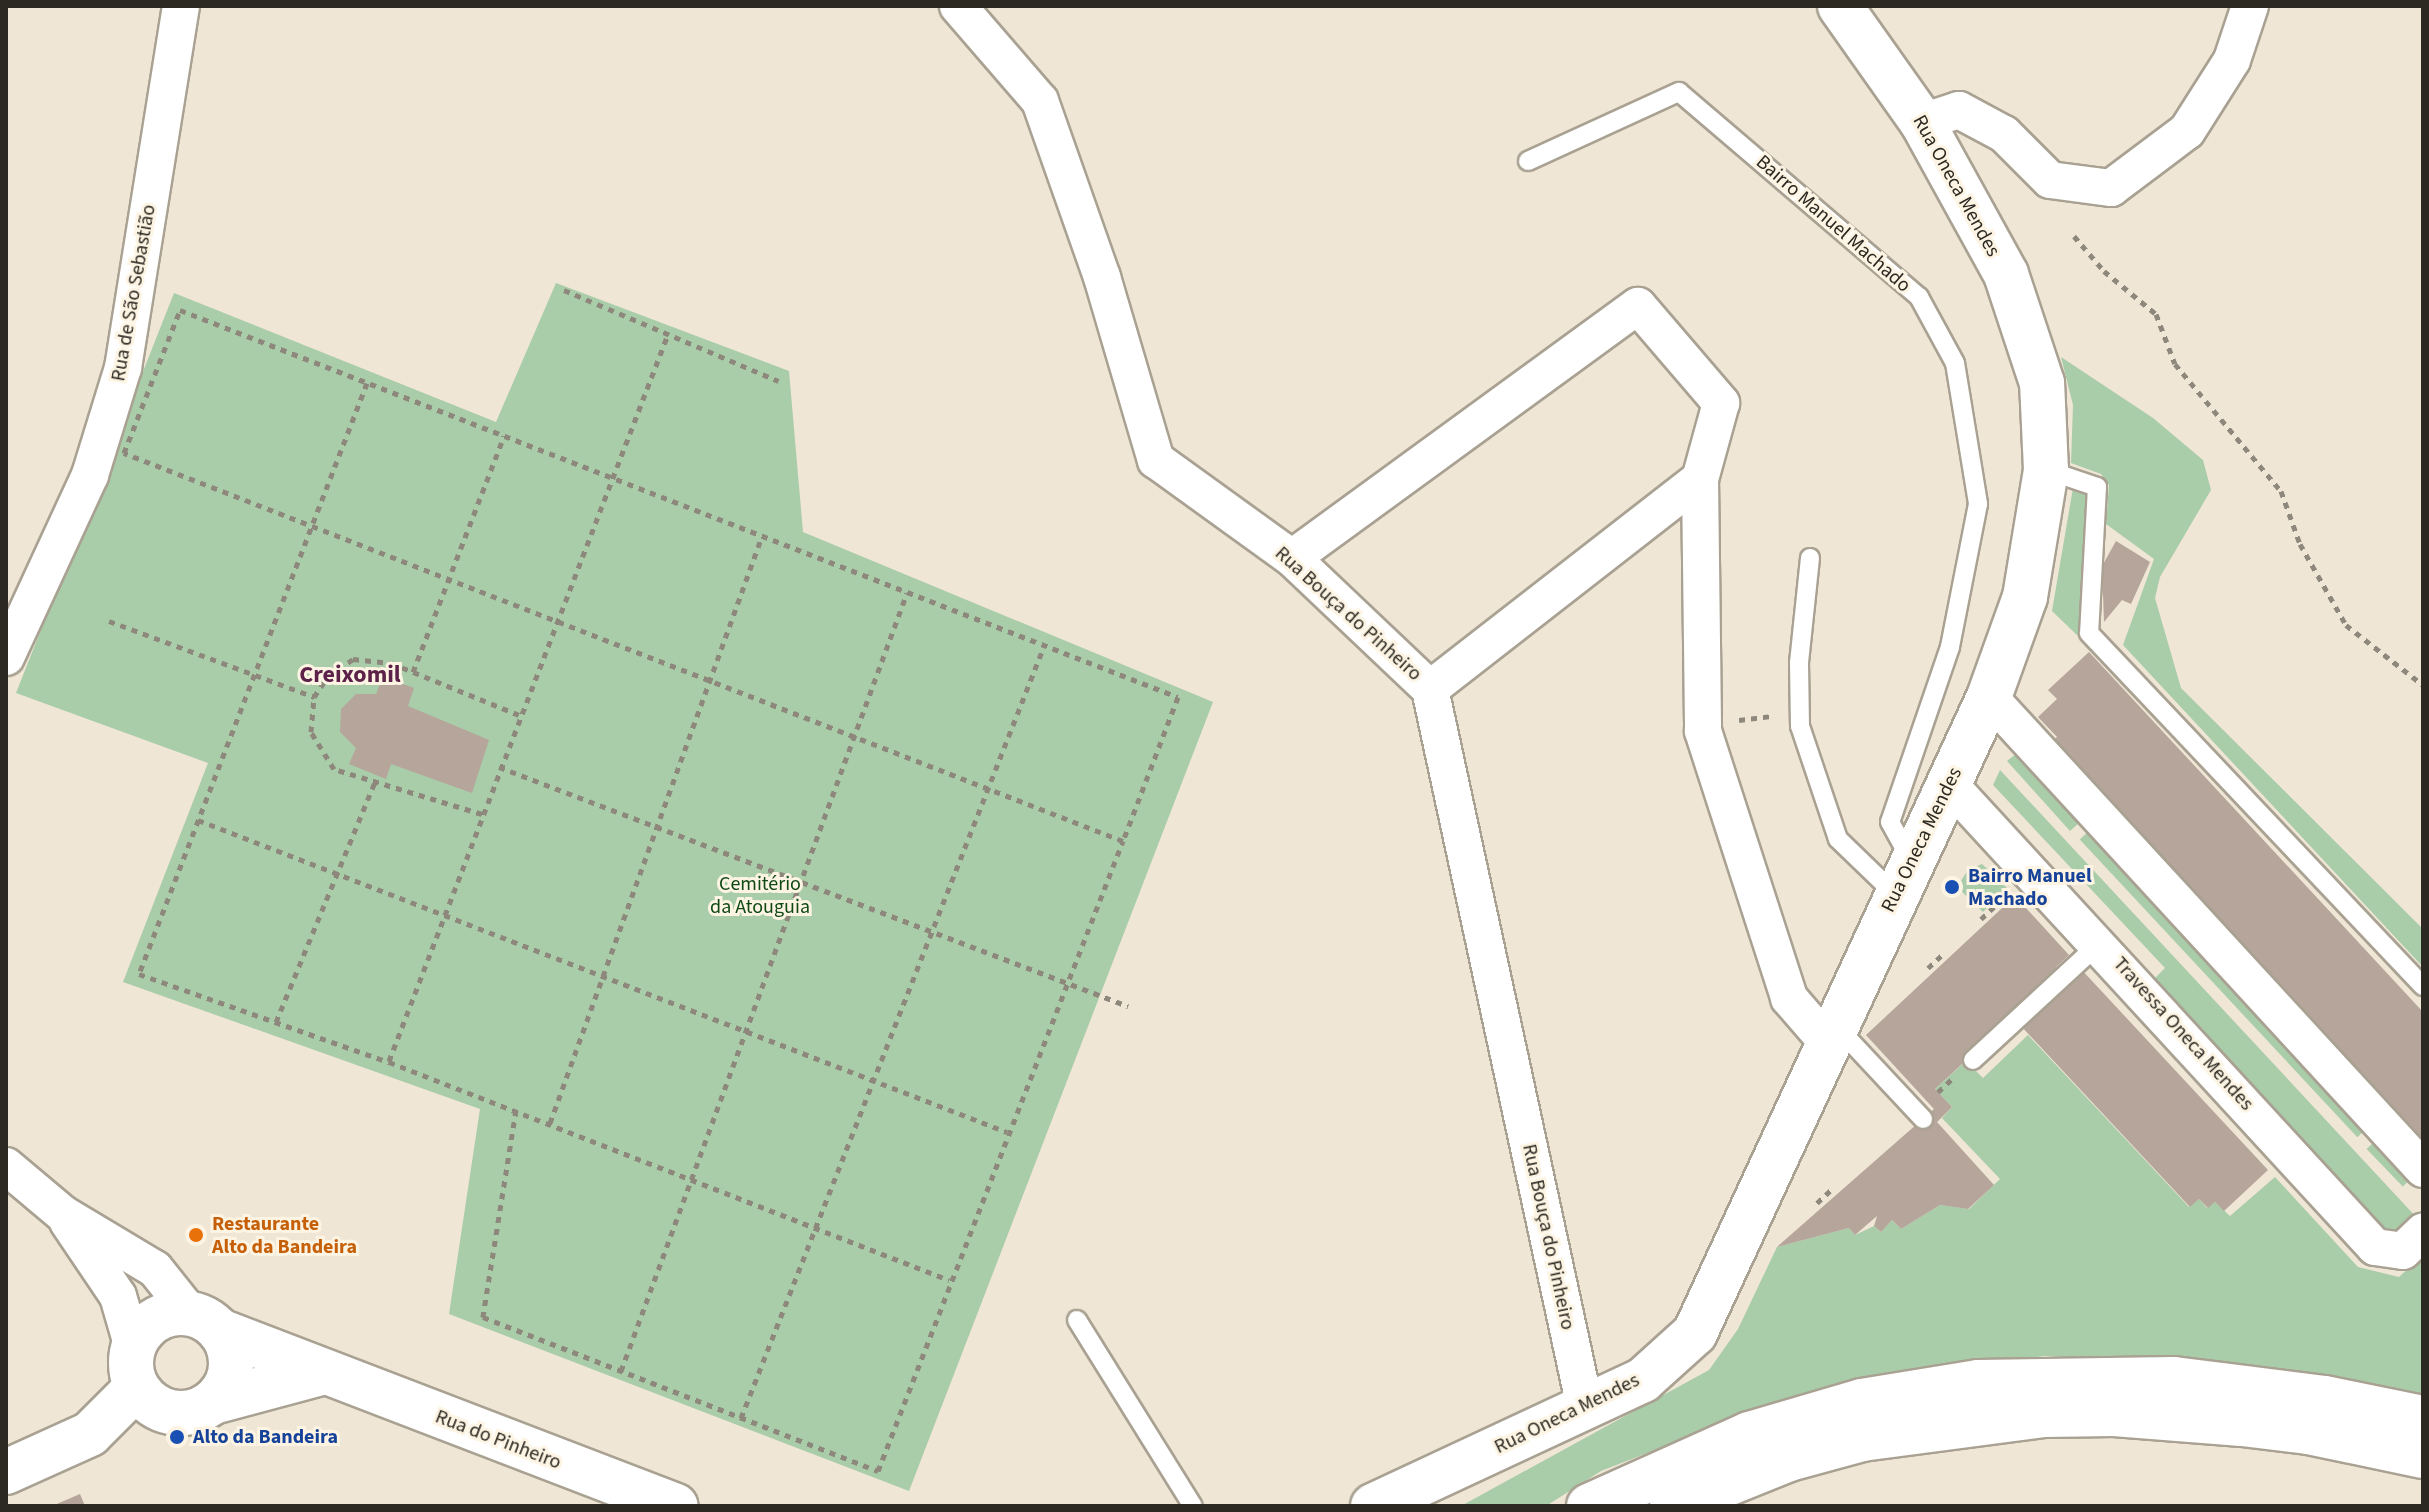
<!DOCTYPE html>
<html>
<head>
<meta charset="utf-8">
<style>
	body { margin:0 }
	#map { position:relative; width:2429px; height:1512px; overflow:hidden; background:#efe6d6; font-family:"Source Sans 3",sans-serif }
	div>[style] { position:absolute }
	[style*='--x'] { left:calc(var(--x)*1px); top:calc(var(--y)*1px); width:calc(var(--w)*1px); rotate:calc(var(--a)*1deg) }
	.green>* { inset:0; background:#a9cca9; transform-origin:0 0 }
	.building>* { inset:0; background:#b5a59b }
	.path>* { height:5px; margin-top:-2.5px; transform-origin:0; background:repeating-linear-gradient(90deg,#8d877c 0 6px,transparent 0 12px) }
	.roads { filter:drop-shadow(2px 0 #a9a192) drop-shadow(-2px 0 #a9a192) drop-shadow(0 2px #a9a192) drop-shadow(0 -2px #a9a192) }
	.lane>* { height:18px; margin:-9px; padding:0 9px; transform-origin:9px; border-radius:9px; background:#fff }
	.street>* { height:36px; margin:-18px; padding:0 18px; transform-origin:18px; border-radius:18px; background:#fff }
	.secondary>* { height:44px; margin:-22px; padding:0 22px; transform-origin:22px; border-radius:22px; background:#fff }
	.secondary>.ring { margin:-22px; padding:0; box-sizing:content-box; background:none; border:44px solid #fff; border-radius:50% }
	.highway>* { height:44px; margin:-22px; padding:0 22px; transform-origin:22px; border-radius:22px; background:#fff }
	.dots>* { width:22px; height:22px; translate:-50% -50%; box-sizing:border-box; border:4px solid #fdf4e3; border-radius:50% }
	span { translate:-50% -50%; white-space:nowrap; text-align:center; line-height:1.15; -webkit-text-stroke:6px #fdf4e3; paint-order:stroke }
	.street-label { font-size:20px; color:#2c2922 }
	.transit-label { font-size:20px; color:#164399; font-weight:700 }
	.left { translate:0 -50%; text-align:left }
	.park-label { font-size:20px; color:#0e4915 }
	.food-label { font-size:20px; color:#c56008; font-weight:700 }
	.quarter-label { font-size:24px; color:#5b2149; font-weight:700 }
	.frame { position:absolute; inset:0; border:8px solid #2c2922; pointer-events:none }
</style>
</head>
<body>
<div id="map">
	<div class="green">
		<i style="clip-path:polygon(556px 283px,789px 371px,803px 532px,1213px 702px,909px 1491px,449px 1314px,480px 1109px,123px 982px,208px 763px,16px 693px,174px 293px,496px 422px)"></i>
		<i style="clip-path:polygon(2061px 357px,2153px 418px,2203px 460px,2211px 490px,2160px 577px,2155px 598px,2181px 688px,2423px 929px,2423px 967px,2123px 645px,2154px 559px,2106px 524px,2109px 485px,2101px 474px,2071px 463px,2073px 405px)"></i>
		<i style="clip-path:polygon(2073px 488px,2092px 491px,2079px 637px,2052px 611px)"></i>
		<i style="clip-path:polygon(2016px 754px,2081px 821px,2070px 831px,2007px 761px)"></i>
		<i style="clip-path:polygon(2000px 770px,2418px 1219px,2403px 1231px,2377px 1232px,2151px 982px,2165px 968px,1993px 785px)"></i>
		<i style="left:2090px;top:830px;width:407px;height:14px;rotate:47deg"></i>
		<i style="clip-path:polygon(1982px 864px,2007px 888px,1983px 912px,1957px 887px,1968px 870px)"></i>
		<i style="clip-path:polygon(2028px 1035px,2189px 1207px,2199px 1199px,2207px 1208px,2215px 1202px,2230px 1216px,2275px 1177px,2358px 1267px,2399px 1277px,2423px 1255px,2423px 1398px,2230px 1365px,2046px 1356px,1891px 1372px,1773px 1404px,1601px 1471px,1546px 1506px,1461px 1506px,1709px 1370px,1738px 1329px,1777px 1247px,1849px 1228px,1855px 1235px,1874px 1226px,1881px 1232px,1892px 1220px,1901px 1229px,1940px 1205px,1969px 1209px,2000px 1179px,1942px 1118px,1952px 1107px,1935px 1089px,1966px 1061px,1983px 1078px)"></i>
		<i style="left:2376px;top:1140px;width:52px;height:13px;rotate:46deg"></i>
	</div>
	<div class="building">
		<i style="clip-path:polygon(2116px 541px,2150px 562px,2131px 604px,2122px 600px,2104px 622px,2102px 566px)"></i>
		<i style="clip-path:polygon(2089px 652px,2423px 1012px,2423px 1144px,2050px 743px,2057px 737px,2038px 717px,2057px 699px,2048px 690px)"></i>
		<i style="clip-path:polygon(383px 677px,414px 688px,408px 706px,489px 740px,472px 793px,391px 764px,386px 779px,349px 764px,356px 748px,340px 732px,341px 709px,356px 694px,376px 694px)"></i>
		<i style="clip-path:polygon(2015px 896px,2069px 955px,2056px 967px,2061px 973px,1935px 1089px,1952px 1107px,1937px 1122px,1994px 1185px,1968px 1209px,1940px 1205px,1901px 1229px,1892px 1220px,1881px 1232px,1874px 1226px,1877px 1216px,1855px 1235px,1849px 1228px,1777px 1247px,1934px 1109px,1866px 1035px)"></i>
		<i style="clip-path:polygon(2080px 968px,2268px 1170px,2224px 1211px,2215px 1202px,2208px 1208px,2199px 1199px,2190px 1207px,2020px 1025px)"></i>
		<i style="clip-path:polygon(80px 1494px,85px 1506px,52px 1506px)"></i>
	</div>
	<div class="path">
		<i style="--x:2074;--y:236;--w:46;--a:49.4"></i>
		<i style="--x:2104;--y:271;--w:67;--a:39.6"></i>
		<i style="--x:2156;--y:314;--w:53;--a:69.2"></i>
		<i style="--x:2175;--y:364;--w:165;--a:50.2"></i>
		<i style="--x:2281;--y:491;--w:56;--a:70.3"></i>
		<i style="--x:2300;--y:544;--w:93;--a:60.4"></i>
		<i style="--x:2346;--y:625;--w:98;--a:37.9"></i>
		<i style="--x:564;--y:290;--w:233;--a:23"></i>
		<i style="--x:180;--y:310;--w:1070;--a:21.2"></i>
		<i style="--x:1178;--y:697;--w:154;--a:110.9"></i>
		<i style="--x:1123;--y:841;--w:1072;--a:-158.77"></i>
		<i style="--x:124;--y:453;--w:154;--a:-68.6"></i>
		<i style="--x:367;--y:383;--w:633;--a:111.1"></i>
		<i style="--x:139;--y:974;--w:265;--a:19.4"></i>
		<i style="--x:389;--y:1062;--w:601;--a:21.27"></i>
		<i style="--x:109;--y:621;--w:219;--a:20.3"></i>
		<i style="--x:413;--y:672;--w:253;--a:-68.9"></i>
		<i style="--x:1739;--y:720;--w:34;--a:-7"></i>
		<i style="--x:499;--y:767;--w:673;--a:20.81"></i>
		<i style="--x:482;--y:814;--w:155;--a:-163.1"></i>
		<i style="--x:334;--y:769;--w:44;--a:-121.9"></i>
		<i style="--x:311;--y:732;--w:35;--a:-85"></i>
		<i style="--x:314;--y:697;--w:25;--a:-56"></i>
		<i style="--x:328;--y:676;--w:30;--a:-34"></i>
		<i style="--x:353;--y:659;--w:38;--a:6"></i>
		<i style="--x:391;--y:663;--w:138;--a:22.1"></i>
		<i style="--x:198;--y:820;--w:867;--a:21.09"></i>
		<i style="--x:1981;--y:919;--w:35;--a:-43"></i>
		<i style="--x:1928;--y:968;--w:22;--a:-43"></i>
		<i style="--x:276;--y:1022;--w:260;--a:-67.6"></i>
		<i style="--x:389;--y:1061;--w:779;--a:-69"></i>
		<i style="--x:1938;--y:1092;--w:22;--a:-43"></i>
		<i style="--x:516;--y:1110;--w:210;--a:99.1"></i>
		<i style="--x:483;--y:1317;--w:424;--a:21.3"></i>
		<i style="--x:878;--y:1471;--w:676;--a:-68.75"></i>
		<i style="--x:550;--y:1123;--w:624;--a:-70.14"></i>
		<i style="--x:1817;--y:1203;--w:21;--a:-43"></i>
		<i style="--x:621;--y:1371;--w:829;--a:-69.82"></i>
		<i style="--x:741;--y:1418;--w:829;--a:-68.57"></i>
	</div>
	<div class="roads">
		<div class="lane">
			<i style="--x:1528;--y:161;--w:166;--a:-24.6"></i>
			<i style="--x:1679;--y:92;--w:316;--a:40.5"></i>
			<i style="--x:1919;--y:297;--w:75;--a:61.4"></i>
			<i style="--x:1955;--y:363;--w:143;--a:80.7"></i>
			<i style="--x:1978;--y:504;--w:146;--a:101.1"></i>
			<i style="--x:1950;--y:647;--w:185;--a:108.9"></i>
			<i style="--x:1890;--y:822;--w:43;--a:61.1"></i>
			<i style="--x:2047;--y:470;--w:53;--a:18.8"></i>
			<i style="--x:2097;--y:487;--w:146;--a:93.1"></i>
			<i style="--x:2089;--y:633;--w:486;--a:46.6"></i>
			<i style="--x:1810;--y:558;--w:106;--a:96"></i>
			<i style="--x:1799;--y:663;--w:63;--a:89.1"></i>
			<i style="--x:1800;--y:726;--w:119;--a:71.4"></i>
			<i style="--x:1838;--y:839;--w:79;--a:44"></i>
			<i style="--x:1837;--y:1027;--w:126;--a:46.9"></i>
			<i style="--x:1973;--y:1060;--w:173;--a:-42.7"></i>
			<i style="--x:1077;--y:1320;--w:219;--a:58.1"></i>
		</div>
		<div class="street">
			<i style="--x:958;--y:6;--w:125;--a:49.2"></i>
			<i style="--x:1040;--y:101;--w:187;--a:70.6"></i>
			<i style="--x:1102;--y:277;--w:191;--a:73.6"></i>
			<i style="--x:1156;--y:460;--w:168;--a:35.8"></i>
			<i style="--x:1292;--y:558;--w:190;--a:43.5"></i>
			<i style="--x:1430;--y:689;--w:735;--a:77.82"></i>
			<i style="--x:1922;--y:122;--w:39;--a:-18"></i>
			<i style="--x:1959;--y:110;--w:51;--a:28.1"></i>
			<i style="--x:2004;--y:134;--w:65;--a:45"></i>
			<i style="--x:2050;--y:180;--w:62;--a:7.5"></i>
			<i style="--x:2111;--y:188;--w:95;--a:-36.9"></i>
			<i style="--x:2187;--y:131;--w:84;--a:-57.6"></i>
			<i style="--x:2232;--y:60;--w:57;--a:-71.6"></i>
			<i style="--x:1292;--y:558;--w:428;--a:-36.1"></i>
			<i style="--x:1638;--y:306;--w:128;--a:49.4"></i>
			<i style="--x:1721;--y:403;--w:79;--a:105.4"></i>
			<i style="--x:1700;--y:479;--w:252;--a:89.3"></i>
			<i style="--x:1703;--y:731;--w:281;--a:72.1"></i>
			<i style="--x:1789;--y:998;--w:58;--a:49.2"></i>
			<i style="--x:6;--y:657;--w:200;--a:-65.2"></i>
			<i style="--x:90;--y:475;--w:112;--a:-72.9"></i>
			<i style="--x:123;--y:368;--w:367;--a:-80.9"></i>
			<i style="--x:1430;--y:689;--w:342;--a:-37.9"></i>
			<i style="--x:1989;--y:697;--w:641;--a:47.4"></i>
			<i style="--x:1949;--y:784;--w:629;--a:47.38"></i>
			<i style="--x:2375;--y:1247;--w:28;--a:8"></i>
			<i style="--x:2403;--y:1251;--w:28;--a:-44"></i>
			<i style="--x:6;--y:1166;--w:75;--a:40.1"></i>
			<i style="--x:63;--y:1214;--w:107;--a:30.9"></i>
			<i style="--x:155;--y:1269;--w:56;--a:51.5"></i>
			<i style="--x:68;--y:1222;--w:89;--a:56"></i>
			<i style="--x:118;--y:1296;--w:54;--a:73.9"></i>
		</div>
		<div class="secondary">
			<i class="ring" style="left:131px;top:1313px;width:56px;height:56px"></i>
			<i style="--x:220;--y:1331;--w:488;--a:21"></i>
			<i style="--x:213;--y:1402;--w:112;--a:-15"></i>
			<i style="--x:6;--y:1472;--w:92;--a:-24.3"></i>
			<i style="--x:90;--y:1434;--w:65;--a:-45"></i>
			<i style="--x:1373;--y:1506;--w:298;--a:-25"></i>
			<i style="--x:1643;--y:1380;--w:70;--a:-42.1"></i>
			<i style="--x:1695;--y:1333;--w:701;--a:-65.19"></i>
			<i style="--x:1989;--y:697;--w:106;--a:-70.2"></i>
			<i style="--x:2025;--y:597;--w:129;--a:-80.6"></i>
			<i style="--x:2046;--y:470;--w:87;--a:-92.6"></i>
			<i style="--x:2042;--y:383;--w:115;--a:-108.3"></i>
			<i style="--x:2006;--y:274;--w:174;--a:-118.9"></i>
			<i style="--x:1922;--y:122;--w:142;--a:-125.3"></i>
		</div>
		<div class="highway">
			<i style="--x:1589;--y:1506;--w:175;--a:-24.2"></i>
			<i style="--x:1749;--y:1434;--w:118;--a:-16.3"></i>
			<i style="--x:1862;--y:1401;--w:118;--a:-9.3"></i>
			<i style="--x:1978;--y:1382;--w:196;--a:-0.9"></i>
			<i style="--x:2174;--y:1379;--w:152;--a:7.2"></i>
			<i style="--x:2325;--y:1398;--w:100;--a:11.5"></i>
			<i style="--x:1672;--y:1506;--w:126;--a:-21.9"></i>
			<i style="--x:1789;--y:1459;--w:76;--a:-15.3"></i>
			<i style="--x:1862;--y:1439;--w:184;--a:-7.5"></i>
			<i style="--x:2044;--y:1415;--w:70;--a:-0.8"></i>
			<i style="--x:2114;--y:1414;--w:128;--a:4.5"></i>
			<i style="--x:2242;--y:1424;--w:66;--a:6.9"></i>
			<i style="--x:2308;--y:1432;--w:117;--a:11.8"></i>
		</div>
	</div>
	<div class="dots">
		<i style="left:1952px;top:887px;background:#1a4fb4"></i>
		<i style="left:196px;top:1235px;background:#e8710a"></i>
		<i style="left:177px;top:1437px;background:#1a4fb4"></i>
	</div>
	<div class="street-label">
		<span style="left:1956px;top:186px;rotate:61deg">Rua Oneca Mendes</span>
		<span style="left:1833px;top:224px;rotate:41deg">Bairro Manuel Machado</span>
		<span style="left:134px;top:293px;rotate:-80deg">Rua de São Sebastião</span>
		<span style="left:1348px;top:614px;rotate:42deg">Rua Bouça do Pinheiro</span>
		<span style="left:1922px;top:840px;rotate:-64deg">Rua Oneca Mendes</span>
		<span style="left:2183px;top:1034px;rotate:48deg">Travessa Oneca Mendes</span>
		<span style="left:1548px;top:1237px;rotate:78deg">Rua Bouça do Pinheiro</span>
		<span style="left:1567px;top:1414px;rotate:-26deg">Rua Oneca Mendes</span>
		<span style="left:498px;top:1440px;rotate:21deg">Rua do Pinheiro</span>
	</div>
	<div class="transit-label">
		<span class="left" style="left:1968px;top:888px">Bairro Manuel<br>Machado</span>
		<span class="left" style="left:193px;top:1437px">Alto da Bandeira</span>
	</div>
	<div class="park-label">
		<span style="left:760px;top:896px">Cemitério<br>da Atouguia</span>
	</div>
	<div class="food-label">
		<span class="left" style="left:212px;top:1236px">Restaurante<br>Alto da Bandeira</span>
	</div>
	<div class="quarter-label">
		<span style="left:350px;top:675px">Creixomil</span>
	</div>
	<div class="frame"></div>
</div>
</body>
</html>
